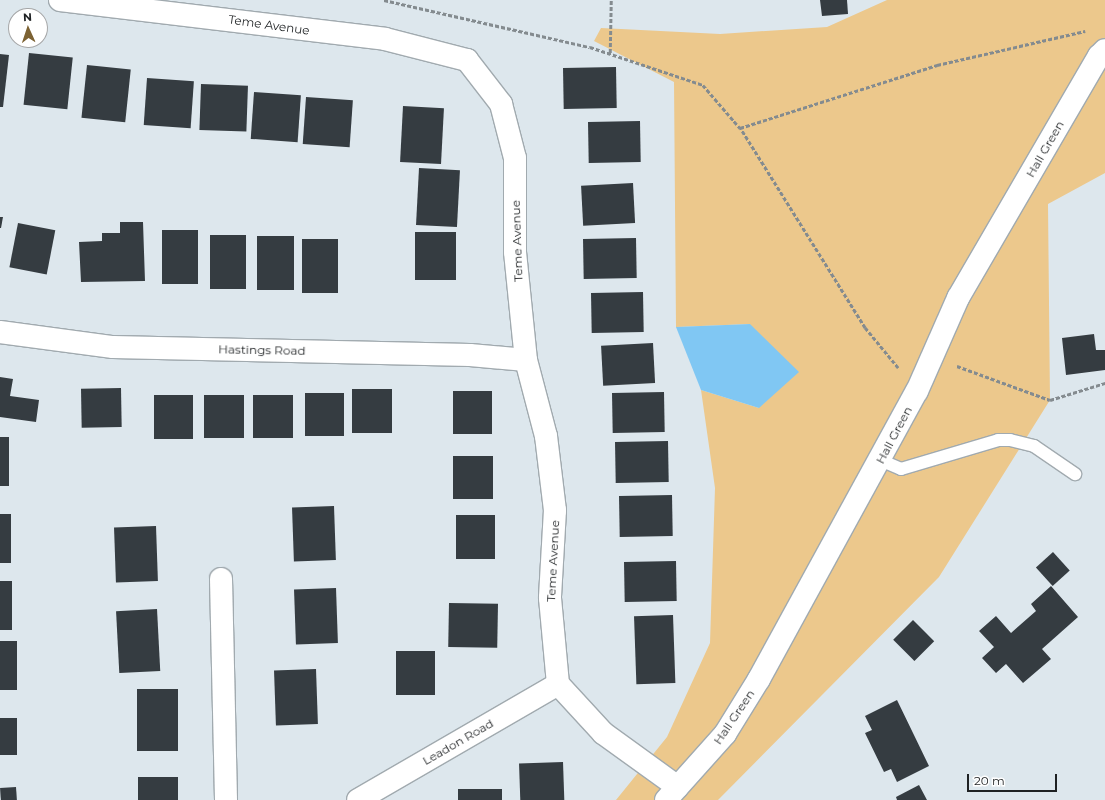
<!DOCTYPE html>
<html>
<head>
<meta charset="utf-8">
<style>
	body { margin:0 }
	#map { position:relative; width:1105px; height:800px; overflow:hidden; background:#dde7ed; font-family:Montserrat,sans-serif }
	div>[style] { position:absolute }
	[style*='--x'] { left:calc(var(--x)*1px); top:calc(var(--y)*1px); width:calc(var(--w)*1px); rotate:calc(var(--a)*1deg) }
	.green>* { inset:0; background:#ecc88c }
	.water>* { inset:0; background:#80c7f3 }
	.building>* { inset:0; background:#353c41; transform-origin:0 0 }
	.path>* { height:2.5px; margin-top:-1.25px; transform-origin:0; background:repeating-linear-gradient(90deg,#848b8f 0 4px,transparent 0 6px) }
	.roads { filter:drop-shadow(1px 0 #a1aaaf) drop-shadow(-1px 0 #a1aaaf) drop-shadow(0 1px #a1aaaf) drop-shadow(0 -1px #a1aaaf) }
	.lane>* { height:12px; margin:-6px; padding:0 6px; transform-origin:6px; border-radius:6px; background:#fff }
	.street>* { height:22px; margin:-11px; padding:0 11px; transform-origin:11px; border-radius:11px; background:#fff }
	span { translate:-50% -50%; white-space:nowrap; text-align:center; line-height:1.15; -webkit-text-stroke:4px #fff; paint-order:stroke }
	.street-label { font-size:12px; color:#1e2123 }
	.north { position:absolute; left:8px; top:8px; width:40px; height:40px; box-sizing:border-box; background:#fff; border:1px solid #a5a6a7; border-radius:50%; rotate:357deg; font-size:11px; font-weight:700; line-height:16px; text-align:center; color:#1e2123 }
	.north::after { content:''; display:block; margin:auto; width:14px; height:18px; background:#7c6233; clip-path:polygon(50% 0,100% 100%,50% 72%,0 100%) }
	.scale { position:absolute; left:967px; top:774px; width:90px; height:18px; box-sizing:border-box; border:2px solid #1e2123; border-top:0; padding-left:5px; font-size:12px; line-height:14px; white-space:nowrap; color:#1e2123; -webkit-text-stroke:3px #fff; paint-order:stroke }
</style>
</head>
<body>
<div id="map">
	<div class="green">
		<i style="clip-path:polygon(887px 0,1105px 0,1105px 173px,1048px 204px,1050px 400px,939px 577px,718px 800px,616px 800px,667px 737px,710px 643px,715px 488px,701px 390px,759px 408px,750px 324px,676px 327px,674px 82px,594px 41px,601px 28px,720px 34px,827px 27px)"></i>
	</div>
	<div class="water">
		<i style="clip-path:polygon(750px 324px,799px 372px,759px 408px,701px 390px,676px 327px)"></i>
	</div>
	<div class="building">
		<i style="clip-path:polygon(820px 0,847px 0,848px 14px,822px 16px)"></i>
		<i style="left:29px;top:53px;width:44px;height:52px;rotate:6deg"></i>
		<i style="clip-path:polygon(0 54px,9px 55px,3px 107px,0 107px)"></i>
		<i style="left:87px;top:65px;width:44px;height:53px;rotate:6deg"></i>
		<i style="left:616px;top:67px;width:41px;height:53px;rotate:89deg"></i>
		<i style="left:147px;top:78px;width:47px;height:47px;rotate:4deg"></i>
		<i style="left:201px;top:84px;width:47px;height:46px;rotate:2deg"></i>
		<i style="left:254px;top:92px;width:47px;height:47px;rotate:4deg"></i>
		<i style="left:306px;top:97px;width:47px;height:47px;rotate:4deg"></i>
		<i style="left:403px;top:106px;width:41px;height:56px;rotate:3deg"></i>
		<i style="left:640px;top:121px;width:41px;height:52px;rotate:89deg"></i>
		<i style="left:419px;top:168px;width:41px;height:57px;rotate:3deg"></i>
		<i style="left:633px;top:183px;width:40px;height:52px;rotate:87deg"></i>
		<i style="clip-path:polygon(0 217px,3px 217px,1px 228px,0 228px)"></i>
		<i style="clip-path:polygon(120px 222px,143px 222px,145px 281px,81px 282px,79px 242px,102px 241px,102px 233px,120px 233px)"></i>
		<i style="left:18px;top:223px;width:38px;height:45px;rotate:11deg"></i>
		<i style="left:162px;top:230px;width:36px;height:54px"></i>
		<i style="left:415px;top:232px;width:41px;height:48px"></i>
		<i style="left:210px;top:235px;width:36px;height:54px"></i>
		<i style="left:257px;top:236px;width:37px;height:54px"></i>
		<i style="left:636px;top:238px;width:40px;height:53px;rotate:89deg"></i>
		<i style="left:302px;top:239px;width:36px;height:54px"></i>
		<i style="left:643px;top:292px;width:40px;height:52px;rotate:89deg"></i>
		<i style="clip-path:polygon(1094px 334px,1096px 350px,1105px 350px,1105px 370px,1066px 375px,1062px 338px)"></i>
		<i style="left:653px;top:343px;width:40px;height:52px;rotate:87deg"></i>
		<i style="clip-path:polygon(0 377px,13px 379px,10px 396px,39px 400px,36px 422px,0 417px)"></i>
		<i style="left:121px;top:388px;width:39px;height:40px;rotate:89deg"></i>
		<i style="left:352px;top:389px;width:40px;height:44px"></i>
		<i style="left:453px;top:391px;width:39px;height:43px"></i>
		<i style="left:664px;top:392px;width:40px;height:52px;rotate:89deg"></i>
		<i style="left:305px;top:393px;width:39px;height:43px"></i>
		<i style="left:154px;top:395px;width:39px;height:44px"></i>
		<i style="left:204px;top:395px;width:40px;height:43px"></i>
		<i style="left:253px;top:395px;width:40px;height:43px"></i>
		<i style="left:0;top:437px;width:9px;height:49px"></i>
		<i style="left:668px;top:441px;width:41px;height:53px;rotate:89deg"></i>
		<i style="left:453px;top:456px;width:40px;height:43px"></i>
		<i style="left:672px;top:495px;width:41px;height:53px;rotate:89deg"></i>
		<i style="left:334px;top:506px;width:54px;height:42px;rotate:88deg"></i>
		<i style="left:0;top:514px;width:11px;height:49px"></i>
		<i style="left:456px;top:515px;width:39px;height:44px"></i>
		<i style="left:156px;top:526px;width:55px;height:42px;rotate:88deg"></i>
		<i style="left:1053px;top:552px;width:25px;height:23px;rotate:48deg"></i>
		<i style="left:676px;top:561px;width:40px;height:52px;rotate:89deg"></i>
		<i style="left:0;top:581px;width:12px;height:49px"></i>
		<i style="clip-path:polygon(1051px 586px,1078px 617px,1042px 649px,1051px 659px,1023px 683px,1006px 664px,996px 673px,982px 658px,994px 647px,979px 631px,996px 616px,1011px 633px,1036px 611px,1031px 604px)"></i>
		<i style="left:336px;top:588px;width:55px;height:42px;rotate:88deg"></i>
		<i style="left:449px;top:603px;width:49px;height:44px;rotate:1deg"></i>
		<i style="left:157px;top:609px;width:62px;height:41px;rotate:87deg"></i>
		<i style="left:673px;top:615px;width:68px;height:39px;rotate:88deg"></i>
		<i style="left:913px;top:620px;width:30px;height:28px;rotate:45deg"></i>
		<i style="left:0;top:641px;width:17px;height:49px"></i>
		<i style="left:396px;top:651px;width:39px;height:44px"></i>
		<i style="left:316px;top:669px;width:55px;height:42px;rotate:88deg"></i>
		<i style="left:137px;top:689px;width:41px;height:62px"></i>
		<i style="clip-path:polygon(897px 700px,929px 766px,897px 782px,891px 769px,884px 772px,865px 733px,872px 730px,865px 716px)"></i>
		<i style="left:0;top:718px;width:17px;height:37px"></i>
		<i style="left:563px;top:762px;width:38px;height:44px;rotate:88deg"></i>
		<i style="left:178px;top:777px;width:23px;height:40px;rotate:90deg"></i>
		<i style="clip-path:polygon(919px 785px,927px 800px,897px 800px,896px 797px)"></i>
		<i style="left:16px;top:787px;width:13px;height:16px;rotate:86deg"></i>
		<i style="left:458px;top:789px;width:44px;height:11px"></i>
	</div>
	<div class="path">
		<i style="--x:384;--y:0;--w:211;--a:12.9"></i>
		<i style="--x:590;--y:47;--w:119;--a:18.6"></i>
		<i style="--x:703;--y:85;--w:57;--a:49.3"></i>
		<i style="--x:610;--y:53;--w:53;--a:-88.9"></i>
		<i style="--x:957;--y:366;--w:99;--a:20.1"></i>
		<i style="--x:1050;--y:400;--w:58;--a:-17.2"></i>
		<i style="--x:898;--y:368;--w:52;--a:-129.5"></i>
		<i style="--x:865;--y:328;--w:236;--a:-122"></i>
		<i style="--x:740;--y:128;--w:207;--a:-17.7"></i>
		<i style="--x:937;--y:65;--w:152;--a:-12.9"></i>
	</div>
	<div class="roads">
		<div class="lane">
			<i style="--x:880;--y:460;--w:23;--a:23"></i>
			<i style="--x:901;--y:469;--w:101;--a:-16.6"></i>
			<i style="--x:998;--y:440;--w:12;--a:0"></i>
			<i style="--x:1010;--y:440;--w:25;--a:14"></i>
			<i style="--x:1034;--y:446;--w:50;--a:34.3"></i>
		</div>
		<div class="street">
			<i style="--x:60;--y:0;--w:327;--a:6.8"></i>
			<i style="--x:385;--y:39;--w:85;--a:14.4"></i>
			<i style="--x:467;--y:60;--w:56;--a:52.3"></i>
			<i style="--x:501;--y:104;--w:56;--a:75.5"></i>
			<i style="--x:515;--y:158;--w:94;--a:90"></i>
			<i style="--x:515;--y:252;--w:109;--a:84.2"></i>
			<i style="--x:526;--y:360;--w:79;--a:75.3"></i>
			<i style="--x:546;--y:436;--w:75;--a:83.1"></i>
			<i style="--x:555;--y:510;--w:88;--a:93.3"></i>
			<i style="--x:550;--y:598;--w:86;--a:84.7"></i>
			<i style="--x:558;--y:684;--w:67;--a:47.4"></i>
			<i style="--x:603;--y:733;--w:92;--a:35.8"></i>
			<i style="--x:0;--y:332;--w:114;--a:7.6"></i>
			<i style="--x:113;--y:347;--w:357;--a:1.3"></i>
			<i style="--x:470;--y:355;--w:56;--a:5.1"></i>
			<i style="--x:221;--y:579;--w:221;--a:88.7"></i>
			<i style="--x:358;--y:800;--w:231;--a:-30.1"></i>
			<i style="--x:666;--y:800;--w:89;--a:-48.2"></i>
			<i style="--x:725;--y:734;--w:65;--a:-58.3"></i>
			<i style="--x:759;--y:679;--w:328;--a:-61.3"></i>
			<i style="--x:917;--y:391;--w:102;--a:-66.2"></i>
			<i style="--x:958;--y:298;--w:280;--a:-59.8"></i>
			<i style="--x:1099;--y:56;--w:8;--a:-45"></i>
		</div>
	</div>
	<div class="street-label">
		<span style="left:269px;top:25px;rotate:8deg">Teme Avenue</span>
		<span style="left:1045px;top:149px;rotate:-60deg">Hall Green</span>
		<span style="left:517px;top:241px;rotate:-92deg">Teme Avenue</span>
		<span style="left:262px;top:350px;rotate:1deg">Hastings Road</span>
		<span style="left:894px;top:435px;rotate:-62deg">Hall Green</span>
		<span style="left:553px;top:561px;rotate:-87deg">Teme Avenue</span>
		<span style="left:734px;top:717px;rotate:-56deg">Hall Green</span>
		<span style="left:458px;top:742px;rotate:-30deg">Leadon Road</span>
	</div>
	<div class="north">N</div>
	<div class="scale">20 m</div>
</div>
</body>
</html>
